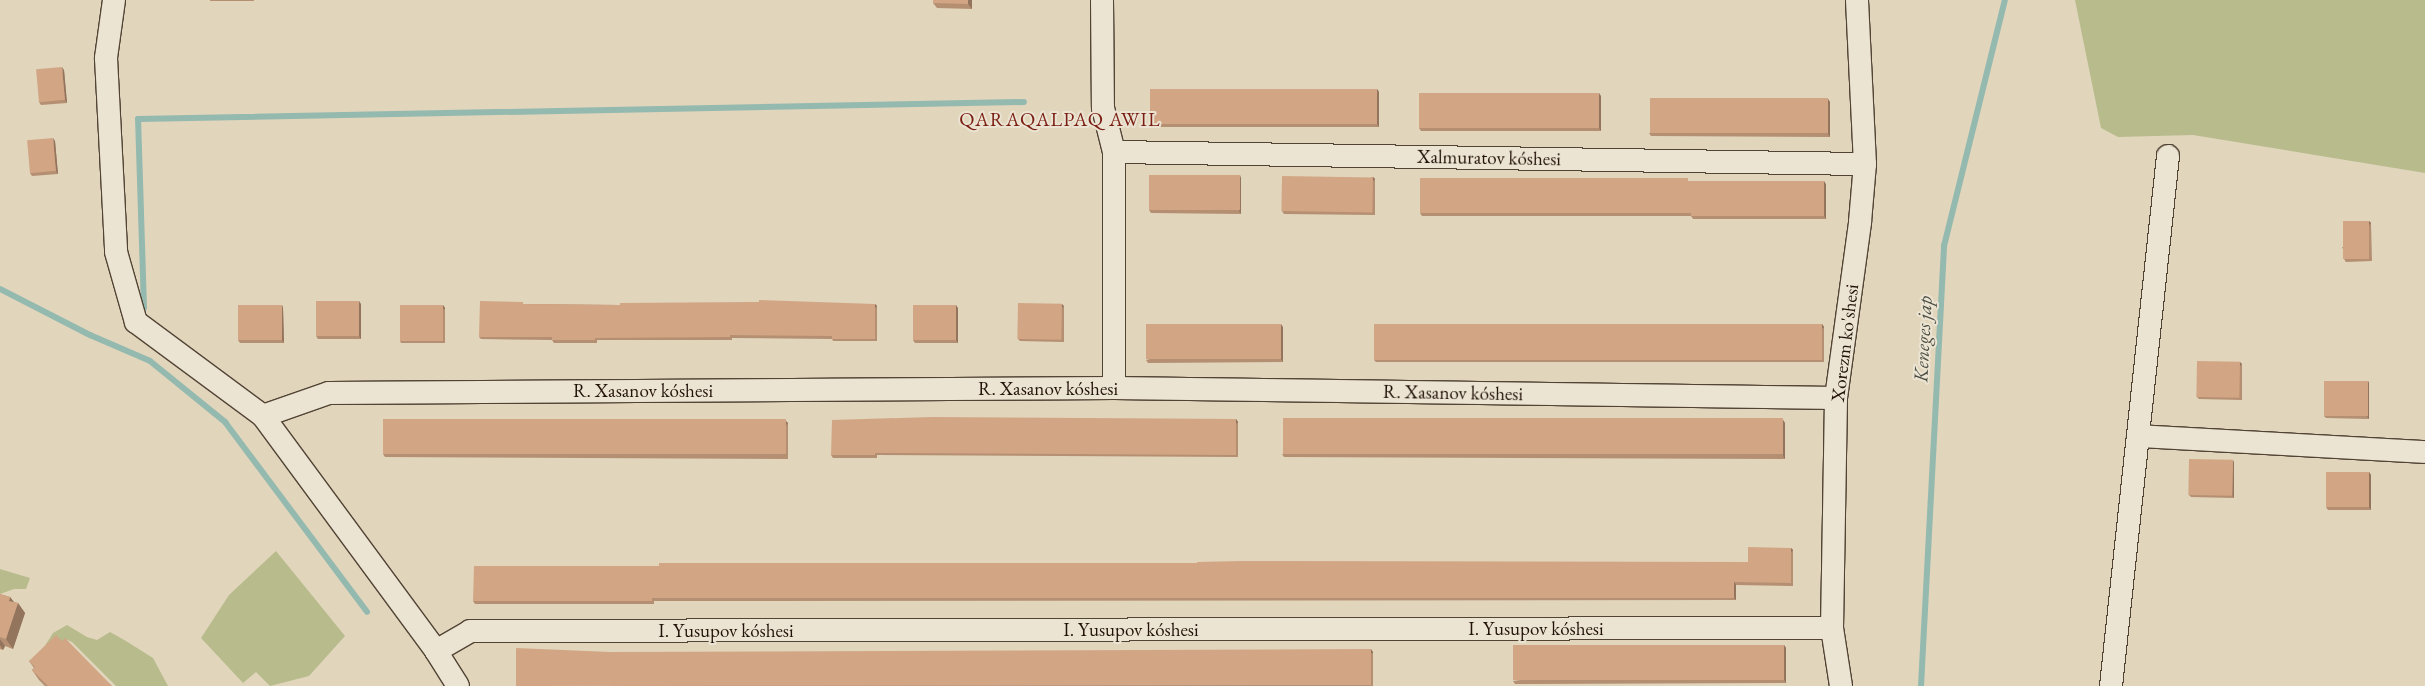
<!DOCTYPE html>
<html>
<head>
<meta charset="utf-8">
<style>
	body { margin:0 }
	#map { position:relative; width:2425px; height:686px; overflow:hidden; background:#e1d5bc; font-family:"EB Garamond",serif }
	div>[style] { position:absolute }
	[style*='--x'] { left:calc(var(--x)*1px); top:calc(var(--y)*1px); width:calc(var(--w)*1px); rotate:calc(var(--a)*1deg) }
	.green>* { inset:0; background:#b8bc8d }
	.stream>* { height:6px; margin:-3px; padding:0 3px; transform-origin:3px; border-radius:3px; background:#94b9af }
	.roads { filter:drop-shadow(1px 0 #524435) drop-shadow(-1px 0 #524435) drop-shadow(0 1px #524435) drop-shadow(0 -1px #524435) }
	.minor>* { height:22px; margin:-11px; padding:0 11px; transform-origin:11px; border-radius:11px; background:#ece4d3 }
	.wall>* { inset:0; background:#b58f72; transform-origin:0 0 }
	.shaded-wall>* { inset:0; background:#93745d; transform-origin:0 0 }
	.building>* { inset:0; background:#d2a685; transform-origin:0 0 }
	span { translate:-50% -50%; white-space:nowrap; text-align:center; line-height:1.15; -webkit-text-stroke:4px #ece4d3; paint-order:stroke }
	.street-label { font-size:19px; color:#221308 }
	.neighbourhood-label { font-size:20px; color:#7a1f14; letter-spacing:1px }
	.water-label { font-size:20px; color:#4a4d42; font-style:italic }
</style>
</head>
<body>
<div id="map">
	<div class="green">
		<i style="clip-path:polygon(2075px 0,2425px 0,2425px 173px,2193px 135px,2118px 137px,2101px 128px)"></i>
		<i style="clip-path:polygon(276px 551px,345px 636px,309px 676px,270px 686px,256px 672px,243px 683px,201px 638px,229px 595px)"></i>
		<i style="clip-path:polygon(0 569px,30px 578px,26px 589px,14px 589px,0 594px)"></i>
		<i style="clip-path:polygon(67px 625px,87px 637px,97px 640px,110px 632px,126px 641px,153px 658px,168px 686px,116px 686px,72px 642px,65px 639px,44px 659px,41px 652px,53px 633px)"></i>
	</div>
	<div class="stream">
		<i style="--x:0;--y:289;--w:101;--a:27.1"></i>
		<i style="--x:90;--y:335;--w:65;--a:23.4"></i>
		<i style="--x:150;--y:361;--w:97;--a:39.1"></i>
		<i style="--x:225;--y:422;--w:237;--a:53.2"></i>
		<i style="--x:144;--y:308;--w:189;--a:-91.8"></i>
		<i style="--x:138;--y:119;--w:886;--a:-1.1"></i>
		<i style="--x:1921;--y:686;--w:441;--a:-87"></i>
		<i style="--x:1944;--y:246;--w:253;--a:-76.1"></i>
	</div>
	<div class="roads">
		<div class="minor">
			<i style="--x:114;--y:0;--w:59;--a:97.9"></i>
			<i style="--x:106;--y:58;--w:194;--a:87"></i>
			<i style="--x:116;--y:252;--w:73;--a:74.1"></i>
			<i style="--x:136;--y:322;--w:158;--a:36.5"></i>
			<i style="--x:263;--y:416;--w:292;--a:53.6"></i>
			<i style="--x:436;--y:651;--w:41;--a:57.8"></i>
			<i style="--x:1102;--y:0;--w:108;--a:89.5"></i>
			<i style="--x:1103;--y:108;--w:45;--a:76"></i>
			<i style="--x:1114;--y:152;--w:236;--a:90"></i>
			<i style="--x:1114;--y:152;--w:751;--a:0.92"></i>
			<i style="--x:263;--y:416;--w:70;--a:-19.2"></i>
			<i style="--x:329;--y:393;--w:785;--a:-0.36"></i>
			<i style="--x:1114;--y:388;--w:722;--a:0.79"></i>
			<i style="--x:2138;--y:436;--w:287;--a:3.2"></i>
			<i style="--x:436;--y:651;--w:39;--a:-30"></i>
			<i style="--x:470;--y:631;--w:1362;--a:-0.13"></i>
			<i style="--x:1841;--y:686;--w:59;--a:-98.8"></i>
			<i style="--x:1832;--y:628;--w:230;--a:-89"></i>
			<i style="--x:1836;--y:398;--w:178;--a:-82.2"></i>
			<i style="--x:1860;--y:222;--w:58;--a:-85.1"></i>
			<i style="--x:1865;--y:164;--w:164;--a:-92.8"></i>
			<i style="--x:2111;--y:686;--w:533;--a:-83.86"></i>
		</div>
	</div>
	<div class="wall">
		<i style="left:210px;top:0;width:44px;height:1px"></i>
		<i style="clip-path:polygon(972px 0,972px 9px,937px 8px,933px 3px)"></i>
		<i style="clip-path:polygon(64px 70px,67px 103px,41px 105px,39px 102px)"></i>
		<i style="clip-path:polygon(1377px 89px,1379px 92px,1379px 127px,1152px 127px,1150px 124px)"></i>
		<i style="clip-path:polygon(1601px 96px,1601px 131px,1421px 131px,1419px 128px)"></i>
		<i style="clip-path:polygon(1828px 99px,1830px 102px,1830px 137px,1651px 136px,1649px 133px)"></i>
		<i style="clip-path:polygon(55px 141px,58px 174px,32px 176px,30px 173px)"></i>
		<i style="clip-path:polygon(1373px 177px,1375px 179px,1375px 215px,1284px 214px,1282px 211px)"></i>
		<i style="clip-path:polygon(1241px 178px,1241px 214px,1151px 213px,1149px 210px)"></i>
		<i style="clip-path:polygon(1690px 181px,1826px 184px,1826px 219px,1693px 219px,1691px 216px,1422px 216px,1420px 213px)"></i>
		<i style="clip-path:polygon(2369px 221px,2371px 223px,2372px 261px,2346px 262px,2344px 259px)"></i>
		<i style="clip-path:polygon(361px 304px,361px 339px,318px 339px,316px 336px)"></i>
		<i style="clip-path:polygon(525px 304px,620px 305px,875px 304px,877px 306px,877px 341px,833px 341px,832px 339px,732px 338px,732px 340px,597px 340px,597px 343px,554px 343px,552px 340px,481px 339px,479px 337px)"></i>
		<i style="clip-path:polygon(282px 305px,283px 308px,284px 343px,240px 343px,238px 340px)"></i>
		<i style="clip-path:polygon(443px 305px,445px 308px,445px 343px,401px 343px,400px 341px)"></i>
		<i style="clip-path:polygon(1064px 306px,1064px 342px,1020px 341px,1018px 339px)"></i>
		<i style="clip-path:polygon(958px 308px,958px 343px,915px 343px,913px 340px)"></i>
		<i style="clip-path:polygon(1822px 324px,1824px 327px,1824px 362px,1376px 362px,1374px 360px)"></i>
		<i style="clip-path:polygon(1283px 327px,1283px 362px,1148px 363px,1146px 360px)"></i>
		<i style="clip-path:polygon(2242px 364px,2242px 400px,2199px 399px,2197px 397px)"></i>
		<i style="clip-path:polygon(2368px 381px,2369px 383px,2369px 419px,2326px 418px,2324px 416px)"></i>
		<i style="clip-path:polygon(1236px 419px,1238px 422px,1238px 457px,877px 455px,877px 458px,833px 458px,831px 455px)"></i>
		<i style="clip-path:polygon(1783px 420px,1785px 423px,1785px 459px,1284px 457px,1282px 454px)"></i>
		<i style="clip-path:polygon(788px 423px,788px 459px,385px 457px,383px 454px)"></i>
		<i style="clip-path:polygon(2234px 462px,2234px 498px,2191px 497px,2189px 495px)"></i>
		<i style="clip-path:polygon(2369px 472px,2371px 475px,2371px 510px,2328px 510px,2326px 507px)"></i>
		<i style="clip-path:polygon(1791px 548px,1793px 550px,1793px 586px,1736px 585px,1736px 600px,654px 601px,654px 604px,475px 604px,473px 601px,659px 566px,1197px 563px,1748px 562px)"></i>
		<i style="clip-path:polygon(0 594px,10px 597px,14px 602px,18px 603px,25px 613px,13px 649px,5px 646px,3px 650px,0 649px)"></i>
		<i style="clip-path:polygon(62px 641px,112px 686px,45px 686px,39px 680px,32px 670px,34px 668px,29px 661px)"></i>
		<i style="clip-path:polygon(1784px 645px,1786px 648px,1786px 683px,1515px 684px,1513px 681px)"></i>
		<i style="left:610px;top:652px;width:763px;height:100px"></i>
	</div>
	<div class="shaded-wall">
		<i style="clip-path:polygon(968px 0,972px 0,972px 9px,968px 4px)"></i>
		<i style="clip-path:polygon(62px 67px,64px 70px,67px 103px,65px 100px)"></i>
		<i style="clip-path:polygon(1377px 89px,1379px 92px,1379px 127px,1377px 124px)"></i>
		<i style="clip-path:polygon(1599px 93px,1601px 96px,1601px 131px,1599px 128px)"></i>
		<i style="clip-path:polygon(1828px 99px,1830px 102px,1830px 137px,1828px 134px)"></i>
		<i style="clip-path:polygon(53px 138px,55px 141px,58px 174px,56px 171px)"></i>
		<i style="clip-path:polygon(1240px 175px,1241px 178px,1241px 214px,1239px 211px)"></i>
		<i style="left:1373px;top:177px;width:3px;height:35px;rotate:45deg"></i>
		<i style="clip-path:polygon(1824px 181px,1826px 184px,1826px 219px,1824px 216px)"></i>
		<i style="left:2369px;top:221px;width:3px;height:38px;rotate:45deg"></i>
		<i style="clip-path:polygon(359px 301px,361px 304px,361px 339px,359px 336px)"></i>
		<i style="left:875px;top:304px;width:3px;height:35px;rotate:45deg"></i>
		<i style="left:1062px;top:304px;width:3px;height:35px;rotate:45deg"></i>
		<i style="clip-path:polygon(282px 305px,283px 308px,284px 343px,282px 340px)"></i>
		<i style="left:443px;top:305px;width:4px;height:36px;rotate:56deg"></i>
		<i style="clip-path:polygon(956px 305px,958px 308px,958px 343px,956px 340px)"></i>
		<i style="clip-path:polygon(1281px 324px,1283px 327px,1283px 362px,1281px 359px)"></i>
		<i style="left:1822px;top:324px;width:4px;height:36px;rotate:56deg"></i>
		<i style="left:2240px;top:362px;width:3px;height:35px;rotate:45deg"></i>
		<i style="clip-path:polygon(2368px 381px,2369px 383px,2369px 419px,2367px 416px)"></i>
		<i style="left:1236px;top:419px;width:4px;height:36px;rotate:56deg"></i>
		<i style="clip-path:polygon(1783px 420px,1785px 423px,1785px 459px,1783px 456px)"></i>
		<i style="left:786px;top:421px;width:3px;height:35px;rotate:45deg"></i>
		<i style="clip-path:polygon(2233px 460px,2234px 462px,2234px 498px,2232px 495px)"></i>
		<i style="clip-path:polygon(2369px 472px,2371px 475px,2371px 510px,2369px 507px)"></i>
		<i style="left:1791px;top:548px;width:3px;height:35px;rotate:45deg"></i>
		<i style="clip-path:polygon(1734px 582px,1736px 585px,1736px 600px,1734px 598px)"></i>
		<i style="clip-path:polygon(10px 597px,17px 606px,18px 603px,25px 613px,13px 649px,6px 639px,9px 601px)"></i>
		<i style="clip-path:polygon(0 639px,5px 646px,3px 650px,0 645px)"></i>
		<i style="clip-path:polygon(1784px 645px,1786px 648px,1786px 683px,1784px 680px)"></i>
		<i style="left:1371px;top:649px;width:4px;height:36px;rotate:56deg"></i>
	</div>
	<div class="building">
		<i style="clip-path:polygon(933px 0,968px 0,968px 4px,933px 3px)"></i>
		<i style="left:62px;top:67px;width:33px;height:26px;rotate:85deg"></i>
		<i style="left:1150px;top:89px;width:227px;height:35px"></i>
		<i style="left:1419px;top:93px;width:180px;height:35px"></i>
		<i style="left:1650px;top:98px;width:178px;height:35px"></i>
		<i style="left:53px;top:138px;width:33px;height:26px;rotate:85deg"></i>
		<i style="left:1149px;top:175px;width:91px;height:35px"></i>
		<i style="left:1282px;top:176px;width:91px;height:35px;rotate:1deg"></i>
		<i style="clip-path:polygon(1420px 178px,1688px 178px,1688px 181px,1824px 181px,1824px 216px,1691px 216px,1691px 213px,1420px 213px)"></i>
		<i style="left:2343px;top:221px;width:26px;height:38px"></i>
		<i style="clip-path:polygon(759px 300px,875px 304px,875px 339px,832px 339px,832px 336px,730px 335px,730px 337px,595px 338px,595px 340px,552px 340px,552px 337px,479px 337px,480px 301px,523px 302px,523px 304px,620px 305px,620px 303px,759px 302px)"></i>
		<i style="left:316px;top:301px;width:43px;height:35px"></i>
		<i style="left:1018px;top:303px;width:44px;height:36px;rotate:1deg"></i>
		<i style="left:238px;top:305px;width:44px;height:35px"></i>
		<i style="left:400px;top:305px;width:43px;height:36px"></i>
		<i style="left:913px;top:305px;width:43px;height:35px"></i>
		<i style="left:1281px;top:324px;width:35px;height:135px;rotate:90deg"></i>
		<i style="left:1374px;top:324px;width:448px;height:36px"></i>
		<i style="left:2197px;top:361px;width:43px;height:36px;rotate:1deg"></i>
		<i style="left:2324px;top:381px;width:44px;height:35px"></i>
		<i style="clip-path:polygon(932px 417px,1236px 419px,1236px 455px,875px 453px,875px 455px,831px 455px,832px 420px)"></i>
		<i style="left:1283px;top:418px;width:500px;height:36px"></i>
		<i style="left:383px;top:419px;width:403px;height:35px"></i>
		<i style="left:2189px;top:459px;width:44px;height:36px;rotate:1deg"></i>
		<i style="left:2326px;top:472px;width:43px;height:35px"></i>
		<i style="clip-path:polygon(1748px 547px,1791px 548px,1791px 583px,1734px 582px,1734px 598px,652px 598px,652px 601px,473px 601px,474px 566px,659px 566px,659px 563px,1197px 563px,1197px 562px,1242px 561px,1748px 562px)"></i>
		<i style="clip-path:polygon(0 594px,10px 597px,9px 601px,18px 603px,6px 639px,0 637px)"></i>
		<i style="clip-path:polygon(56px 635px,62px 641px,65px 638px,112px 686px,48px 686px,32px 670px,35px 667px,29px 661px)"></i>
		<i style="left:1784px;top:645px;width:35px;height:271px;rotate:90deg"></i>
		<i style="clip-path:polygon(516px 648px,610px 652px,1371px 649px,1371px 685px,516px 686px)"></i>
	</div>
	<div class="street-label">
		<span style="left:1489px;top:158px;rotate:1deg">Xalmuratov kóshesi</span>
		<span style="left:1845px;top:343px;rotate:-83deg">Xorezm ko'shesi</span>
		<span style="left:1048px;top:389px">R. Xasanov kóshesi</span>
		<span style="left:643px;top:391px">R. Xasanov kóshesi</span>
		<span style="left:1453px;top:393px;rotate:1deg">R. Xasanov kóshesi</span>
		<span style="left:1536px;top:629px">I. Yusupov kóshesi</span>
		<span style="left:1131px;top:630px">I. Yusupov kóshesi</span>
		<span style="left:726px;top:631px">I. Yusupov kóshesi</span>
	</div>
	<div class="neighbourhood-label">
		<span style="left:1060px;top:119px">QARAQALPAQ AWIL</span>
	</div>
	<div class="water-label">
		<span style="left:1923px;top:339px;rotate:-87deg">Keneges jap</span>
	</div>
</div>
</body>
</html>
